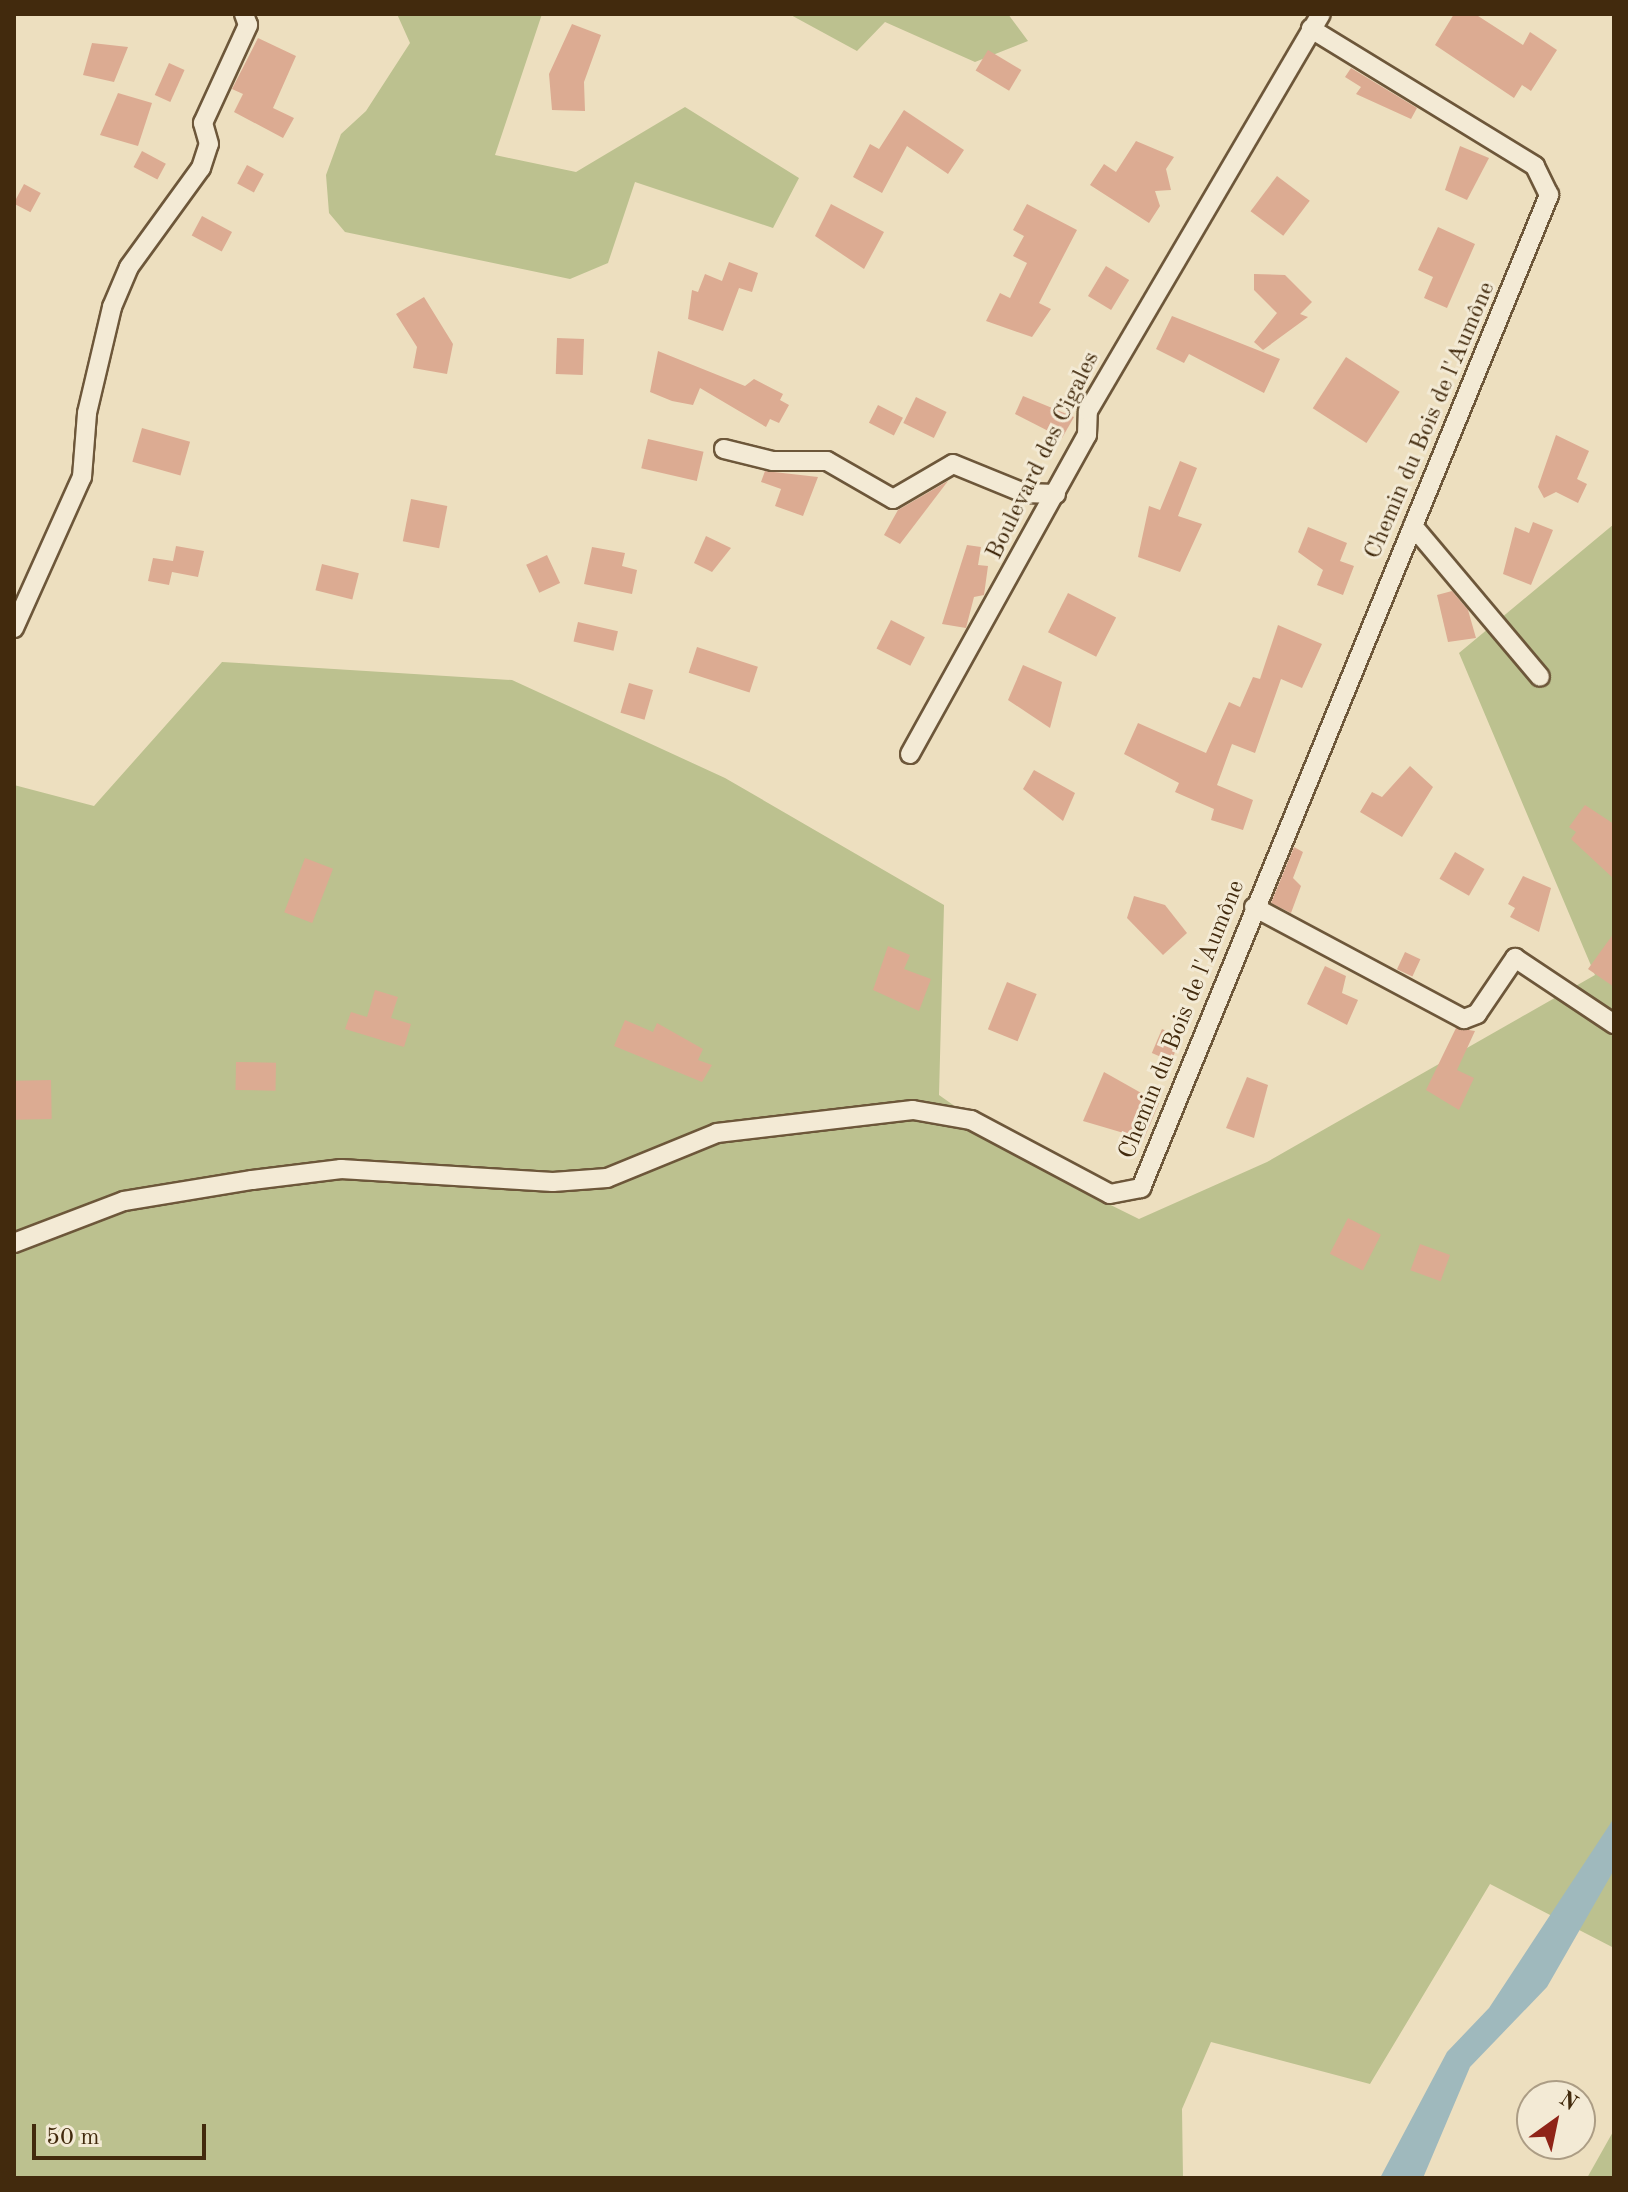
<!DOCTYPE html>
<html>
<head>
<meta charset="utf-8">
<style>
	body { margin:0 }
	#map { position:relative; width:1628px; height:2192px; overflow:hidden; background:#eddfbf; font-family:"Old Standard TT",serif }
	div>[style] { position:absolute }
	[style*='--x'] { left:calc(var(--x)*1px); top:calc(var(--y)*1px); width:calc(var(--w)*1px); rotate:calc(var(--a)*1deg) }
	.green>* { inset:0; background:#bcc18f }
	.water>* { inset:0; background:#9fb9bd }
	.building>* { inset:0; background:#dcab92; transform-origin:0 0 }
	.roads { filter:drop-shadow(2px 0 #6d573a) drop-shadow(-2px 0 #6d573a) drop-shadow(0 2px #6d573a) drop-shadow(0 -2px #6d573a) }
	.minor>* { height:18px; margin:-9px; padding:0 9px; transform-origin:9px; border-radius:9px; background:#f3ead5 }
	span { translate:-50% -50%; white-space:nowrap; text-align:center; line-height:1.15; -webkit-text-stroke:6px #f3ead5; paint-order:stroke }
	.street-label { font-size:24px; color:#422a0d }
	.frame { position:absolute; inset:0; border:16px solid #422a0d; pointer-events:none }
	.north { position:absolute; left:1516px; top:2080px; width:80px; height:80px; box-sizing:border-box; background:#f3ead5; border:2px solid #ac9d85; border-radius:50%; rotate:33deg; font-size:22px; font-weight:700; line-height:32px; text-align:center; color:#422a0d }
	.north::after { content:''; display:block; margin:auto; width:28px; height:36px; background:#8f2418; clip-path:polygon(50% 0,100% 100%,50% 72%,0 100%) }
	.scale { position:absolute; left:32px; top:2124px; width:174px; height:36px; box-sizing:border-box; border:4px solid #422a0d; border-top:0; padding-left:10px; font-size:24px; line-height:28px; white-space:nowrap; color:#422a0d; -webkit-text-stroke:6px #f3ead5; paint-order:stroke }
</style>
</head>
<body>
<div id="map">
	<div class="green">
		<i style="clip-path:polygon(397px 14px,542px 14px,495px 155px,576px 172px,685px 107px,799px 178px,773px 228px,635px 182px,608px 263px,570px 279px,345px 232px,329px 213px,326px 175px,341px 134px,366px 111px,410px 43px)"></i>
		<i style="clip-path:polygon(789px 14px,1008px 14px,1028px 41px,975px 62px,885px 22px,857px 51px)"></i>
		<i style="clip-path:polygon(1614px 524px,1614px 1948px,1490px 1884px,1370px 2084px,1211px 2042px,1182px 2109px,1183px 2178px,14px 2178px,14px 785px,94px 806px,222px 662px,512px 680px,725px 778px,944px 905px,939px 1095px,1056px 1178px,1139px 1219px,1267px 1162px,1595px 975px,1459px 653px)"></i>
		<i style="clip-path:polygon(1614px 2130px,1614px 2178px,1587px 2178px)"></i>
	</div>
	<div class="water">
		<i style="clip-path:polygon(1614px 1818px,1614px 1870px,1547px 1987px,1470px 2067px,1423px 2178px,1380px 2178px,1447px 2052px,1489px 2008px)"></i>
	</div>
	<div class="building">
		<i style="clip-path:polygon(1454px 14px,1475px 14px,1523px 45px,1530px 32px,1557px 50px,1531px 91px,1522px 85px,1514px 98px,1435px 45px)"></i>
		<i style="clip-path:polygon(572px 24px,601px 35px,584px 82px,585px 111px,552px 110px,549px 74px)"></i>
		<i style="clip-path:polygon(258px 38px,296px 56px,273px 108px,294px 118px,283px 138px,234px 112px,243px 94px,232px 89px)"></i>
		<i style="clip-path:polygon(92px 43px,128px 47px,114px 82px,83px 75px)"></i>
		<i style="left:988px;top:50px;width:39px;height:24px;rotate:31deg"></i>
		<i style="left:169px;top:63px;width:17px;height:35px;rotate:24deg"></i>
		<i style="clip-path:polygon(1351px 68px,1417px 108px,1411px 119px,1356px 94px,1361px 87px,1345px 77px)"></i>
		<i style="clip-path:polygon(118px 93px,152px 103px,138px 146px,100px 135px)"></i>
		<i style="clip-path:polygon(904px 110px,964px 150px,948px 174px,907px 146px,882px 193px,853px 177px,870px 144px,879px 149px)"></i>
		<i style="clip-path:polygon(1136px 141px,1174px 157px,1166px 169px,1171px 190px,1155px 191px,1160px 206px,1149px 223px,1090px 185px,1104px 164px,1116px 172px)"></i>
		<i style="clip-path:polygon(1460px 146px,1489px 158px,1467px 200px,1445px 190px)"></i>
		<i style="left:142px;top:151px;width:27px;height:18px;rotate:28deg"></i>
		<i style="left:247px;top:165px;width:19px;height:21px;rotate:28deg"></i>
		<i style="left:1277px;top:176px;width:41px;height:44px;rotate:37deg"></i>
		<i style="left:24px;top:184px;width:19px;height:22px;rotate:28deg"></i>
		<i style="clip-path:polygon(831px 204px,884px 232px,864px 269px,815px 236px)"></i>
		<i style="clip-path:polygon(1027px 204px,1077px 230px,1039px 303px,1051px 309px,1032px 337px,986px 321px,1000px 293px,1010px 298px,1027px 263px,1013px 256px,1024px 236px,1013px 230px)"></i>
		<i style="left:202px;top:216px;width:34px;height:22px;rotate:28deg"></i>
		<i style="clip-path:polygon(1438px 227px,1475px 244px,1447px 308px,1424px 298px,1433px 277px,1418px 270px)"></i>
		<i style="clip-path:polygon(729px 262px,758px 273px,752px 292px,739px 288px,723px 331px,688px 319px,692px 290px,698px 292px,705px 274px,722px 281px)"></i>
		<i style="left:1106px;top:266px;width:27px;height:35px;rotate:31deg"></i>
		<i style="clip-path:polygon(1254px 274px,1285px 275px,1312px 302px,1300px 314px,1308px 317px,1263px 350px,1254px 342px,1277px 313px,1254px 290px)"></i>
		<i style="clip-path:polygon(424px 297px,453px 344px,447px 374px,413px 368px,417px 347px,396px 314px)"></i>
		<i style="clip-path:polygon(1172px 316px,1280px 359px,1264px 393px,1189px 354px,1184px 363px,1156px 349px)"></i>
		<i style="left:557px;top:338px;width:27px;height:36px;rotate:2deg"></i>
		<i style="clip-path:polygon(658px 351px,745px 386px,754px 379px,783px 394px,780px 400px,789px 405px,779px 423px,770px 419px,766px 427px,700px 388px,693px 405px,672px 401px,650px 392px)"></i>
		<i style="left:1346px;top:357px;width:64px;height:61px;rotate:33deg"></i>
		<i style="clip-path:polygon(1023px 396px,1074px 417px,1062px 438px,1015px 414px)"></i>
		<i style="left:916px;top:397px;width:34px;height:29px;rotate:26deg"></i>
		<i style="left:878px;top:405px;width:28px;height:20px;rotate:27deg"></i>
		<i style="left:142px;top:428px;width:50px;height:35px;rotate:16deg"></i>
		<i style="clip-path:polygon(1556px 435px,1589px 451px,1577px 479px,1587px 484px,1578px 503px,1556px 492px,1544px 498px,1538px 487px)"></i>
		<i style="left:648px;top:439px;width:57px;height:30px;rotate:13deg"></i>
		<i style="clip-path:polygon(1180px 461px,1197px 468px,1178px 516px,1202px 524px,1180px 572px,1138px 557px,1149px 506px,1160px 510px)"></i>
		<i style="clip-path:polygon(765px 471px,818px 477px,803px 516px,775px 506px,781px 489px,761px 482px)"></i>
		<i style="clip-path:polygon(948px 481px,900px 544px,884px 535px,898px 510px)"></i>
		<i style="left:411px;top:499px;width:37px;height:43px;rotate:11deg"></i>
		<i style="clip-path:polygon(1533px 522px,1553px 530px,1531px 585px,1503px 574px,1515px 527px,1529px 533px)"></i>
		<i style="clip-path:polygon(1308px 527px,1347px 543px,1340px 561px,1354px 566px,1343px 595px,1317px 585px,1323px 570px,1298px 552px)"></i>
		<i style="clip-path:polygon(706px 536px,731px 548px,712px 572px,694px 563px)"></i>
		<i style="clip-path:polygon(967px 545px,981px 547px,978px 565px,988px 566px,984px 595px,974px 597px,966px 628px,942px 624px)"></i>
		<i style="clip-path:polygon(176px 546px,204px 551px,198px 577px,172px 572px,169px 585px,148px 581px,153px 558px,173px 561px)"></i>
		<i style="clip-path:polygon(592px 547px,625px 553px,622px 566px,637px 570px,632px 594px,584px 584px)"></i>
		<i style="left:547px;top:555px;width:31px;height:23px;rotate:65deg"></i>
		<i style="left:322px;top:564px;width:38px;height:27px;rotate:14deg"></i>
		<i style="clip-path:polygon(1452px 591px,1468px 610px,1476px 638px,1448px 642px,1437px 595px)"></i>
		<i style="left:1068px;top:593px;width:54px;height:44px;rotate:27deg"></i>
		<i style="left:891px;top:620px;width:38px;height:32px;rotate:27deg"></i>
		<i style="left:578px;top:622px;width:41px;height:20px;rotate:13deg"></i>
		<i style="clip-path:polygon(1278px 625px,1322px 644px,1302px 688px,1281px 679px,1255px 753px,1232px 744px,1217px 785px,1253px 800px,1243px 830px,1211px 820px,1214px 809px,1175px 792px,1179px 783px,1124px 754px,1138px 723px,1206px 753px,1229px 702px,1240px 707px,1253px 677px,1260px 679px)"></i>
		<i style="left:697px;top:647px;width:64px;height:27px;rotate:18deg"></i>
		<i style="clip-path:polygon(1023px 665px,1062px 682px,1050px 728px,1008px 700px)"></i>
		<i style="left:629px;top:683px;width:25px;height:31px;rotate:16deg"></i>
		<i style="clip-path:polygon(1410px 766px,1433px 787px,1402px 837px,1360px 812px,1372px 792px,1382px 797px)"></i>
		<i style="clip-path:polygon(1034px 770px,1075px 793px,1063px 821px,1023px 789px)"></i>
		<i style="clip-path:polygon(1585px 805px,1614px 824px,1614px 879px,1571px 839px,1576px 832px,1569px 827px)"></i>
		<i style="clip-path:polygon(1294px 847px,1303px 852px,1293px 878px,1301px 886px,1291px 913px,1271px 903px)"></i>
		<i style="left:1455px;top:852px;width:34px;height:31px;rotate:30deg"></i>
		<i style="left:305px;top:858px;width:30px;height:58px;rotate:21deg"></i>
		<i style="clip-path:polygon(1523px 876px,1551px 888px,1539px 932px,1510px 917px,1515px 908px,1508px 904px)"></i>
		<i style="clip-path:polygon(1134px 896px,1165px 905px,1187px 933px,1163px 955px,1127px 918px)"></i>
		<i style="clip-path:polygon(1614px 933px,1614px 987px,1588px 969px)"></i>
		<i style="clip-path:polygon(888px 946px,910px 955px,904px 969px,931px 979px,919px 1011px,873px 990px)"></i>
		<i style="left:1405px;top:952px;width:17px;height:19px;rotate:25deg"></i>
		<i style="clip-path:polygon(1325px 966px,1346px 976px,1342px 993px,1358px 1000px,1347px 1025px,1307px 1004px)"></i>
		<i style="left:1007px;top:982px;width:32px;height:51px;rotate:22deg"></i>
		<i style="clip-path:polygon(375px 990px,398px 997px,391px 1018px,411px 1024px,404px 1047px,345px 1029px,351px 1012px,367px 1017px)"></i>
		<i style="clip-path:polygon(625px 1020px,653px 1032px,657px 1023px,703px 1049px,698px 1060px,712px 1065px,702px 1082px,614px 1046px)"></i>
		<i style="clip-path:polygon(1456px 1028px,1475px 1031px,1457px 1070px,1474px 1078px,1459px 1110px,1426px 1090px)"></i>
		<i style="left:1162px;top:1029px;width:21px;height:26px;rotate:23deg"></i>
		<i style="left:236px;top:1062px;width:40px;height:28px;rotate:1deg"></i>
		<i style="clip-path:polygon(1104px 1072px,1159px 1103px,1144px 1139px,1083px 1121px)"></i>
		<i style="clip-path:polygon(1247px 1077px,1268px 1085px,1254px 1138px,1226px 1128px)"></i>
		<i style="left:51px;top:1080px;width:39px;height:37px;rotate:89deg"></i>
		<i style="left:1348px;top:1218px;width:37px;height:40px;rotate:27deg"></i>
		<i style="left:1420px;top:1244px;width:32px;height:28px;rotate:20deg"></i>
	</div>
	<div class="roads">
		<div class="minor">
			<i style="--x:724;--y:449;--w:50;--a:13.8"></i>
			<i style="--x:773;--y:461;--w:54;--a:0"></i>
			<i style="--x:827;--y:461;--w:76;--a:29.9"></i>
			<i style="--x:893;--y:499;--w:69;--a:-30.3"></i>
			<i style="--x:953;--y:464;--w:77;--a:22.2"></i>
			<i style="--x:1024;--y:493;--w:32;--a:2"></i>
			<i style="--x:1413;--y:526;--w:197;--a:49.9"></i>
			<i style="--x:14;--y:628;--w:166;--a:-65.8"></i>
			<i style="--x:82;--y:477;--w:64;--a:-85.5"></i>
			<i style="--x:87;--y:413;--w:109;--a:-76.7"></i>
			<i style="--x:112;--y:307;--w:43;--a:-67"></i>
			<i style="--x:129;--y:267;--w:122;--a:-54"></i>
			<i style="--x:201;--y:168;--w:25;--a:-72"></i>
			<i style="--x:209;--y:144;--w:22;--a:-106"></i>
			<i style="--x:203;--y:123;--w:108;--a:-65.3"></i>
			<i style="--x:248;--y:25;--w:12;--a:-110"></i>
			<i style="--x:910;--y:754;--w:365;--a:-61"></i>
			<i style="--x:1087;--y:435;--w:24;--a:-88"></i>
			<i style="--x:1088;--y:411;--w:460;--a:-59.6"></i>
			<i style="--x:1254;--y:907;--w:238;--a:28.1"></i>
			<i style="--x:1464;--y:1019;--w:14;--a:-21"></i>
			<i style="--x:1477;--y:1014;--w:68;--a:-55.8"></i>
			<i style="--x:1515;--y:958;--w:119;--a:33.7"></i>
			<i style="--x:14;--y:1243;--w:118;--a:-20.9"></i>
			<i style="--x:124;--y:1201;--w:130;--a:-9.3"></i>
			<i style="--x:252;--y:1180;--w:90;--a:-7"></i>
			<i style="--x:341;--y:1169;--w:212;--a:3.5"></i>
			<i style="--x:553;--y:1182;--w:54;--a:-4.2"></i>
			<i style="--x:607;--y:1178;--w:119;--a:-22.2"></i>
			<i style="--x:717;--y:1133;--w:197;--a:-6.7"></i>
			<i style="--x:913;--y:1110;--w:59;--a:9.8"></i>
			<i style="--x:971;--y:1120;--w:157;--a:28"></i>
			<i style="--x:1110;--y:1194;--w:32;--a:-11"></i>
			<i style="--x:1141;--y:1188;--w:1074;--a:-67.66"></i>
			<i style="--x:1549;--y:195;--w:32;--a:-116"></i>
			<i style="--x:1535;--y:166;--w:263;--a:-148.5"></i>
		</div>
	</div>
	<div class="street-label">
		<span style="left:1431px;top:421px;rotate:-67deg">Chemin du Bois de l'Aumône</span>
		<span style="left:1044px;top:456px;rotate:-64deg">Boulevard des Cigales</span>
		<span style="left:1183px;top:1020px;rotate:-68deg">Chemin du Bois de l'Aumône</span>
	</div>
	<div class="frame"></div>
	<div class="north">N</div>
	<div class="scale">50 m</div>
</div>
</body>
</html>
